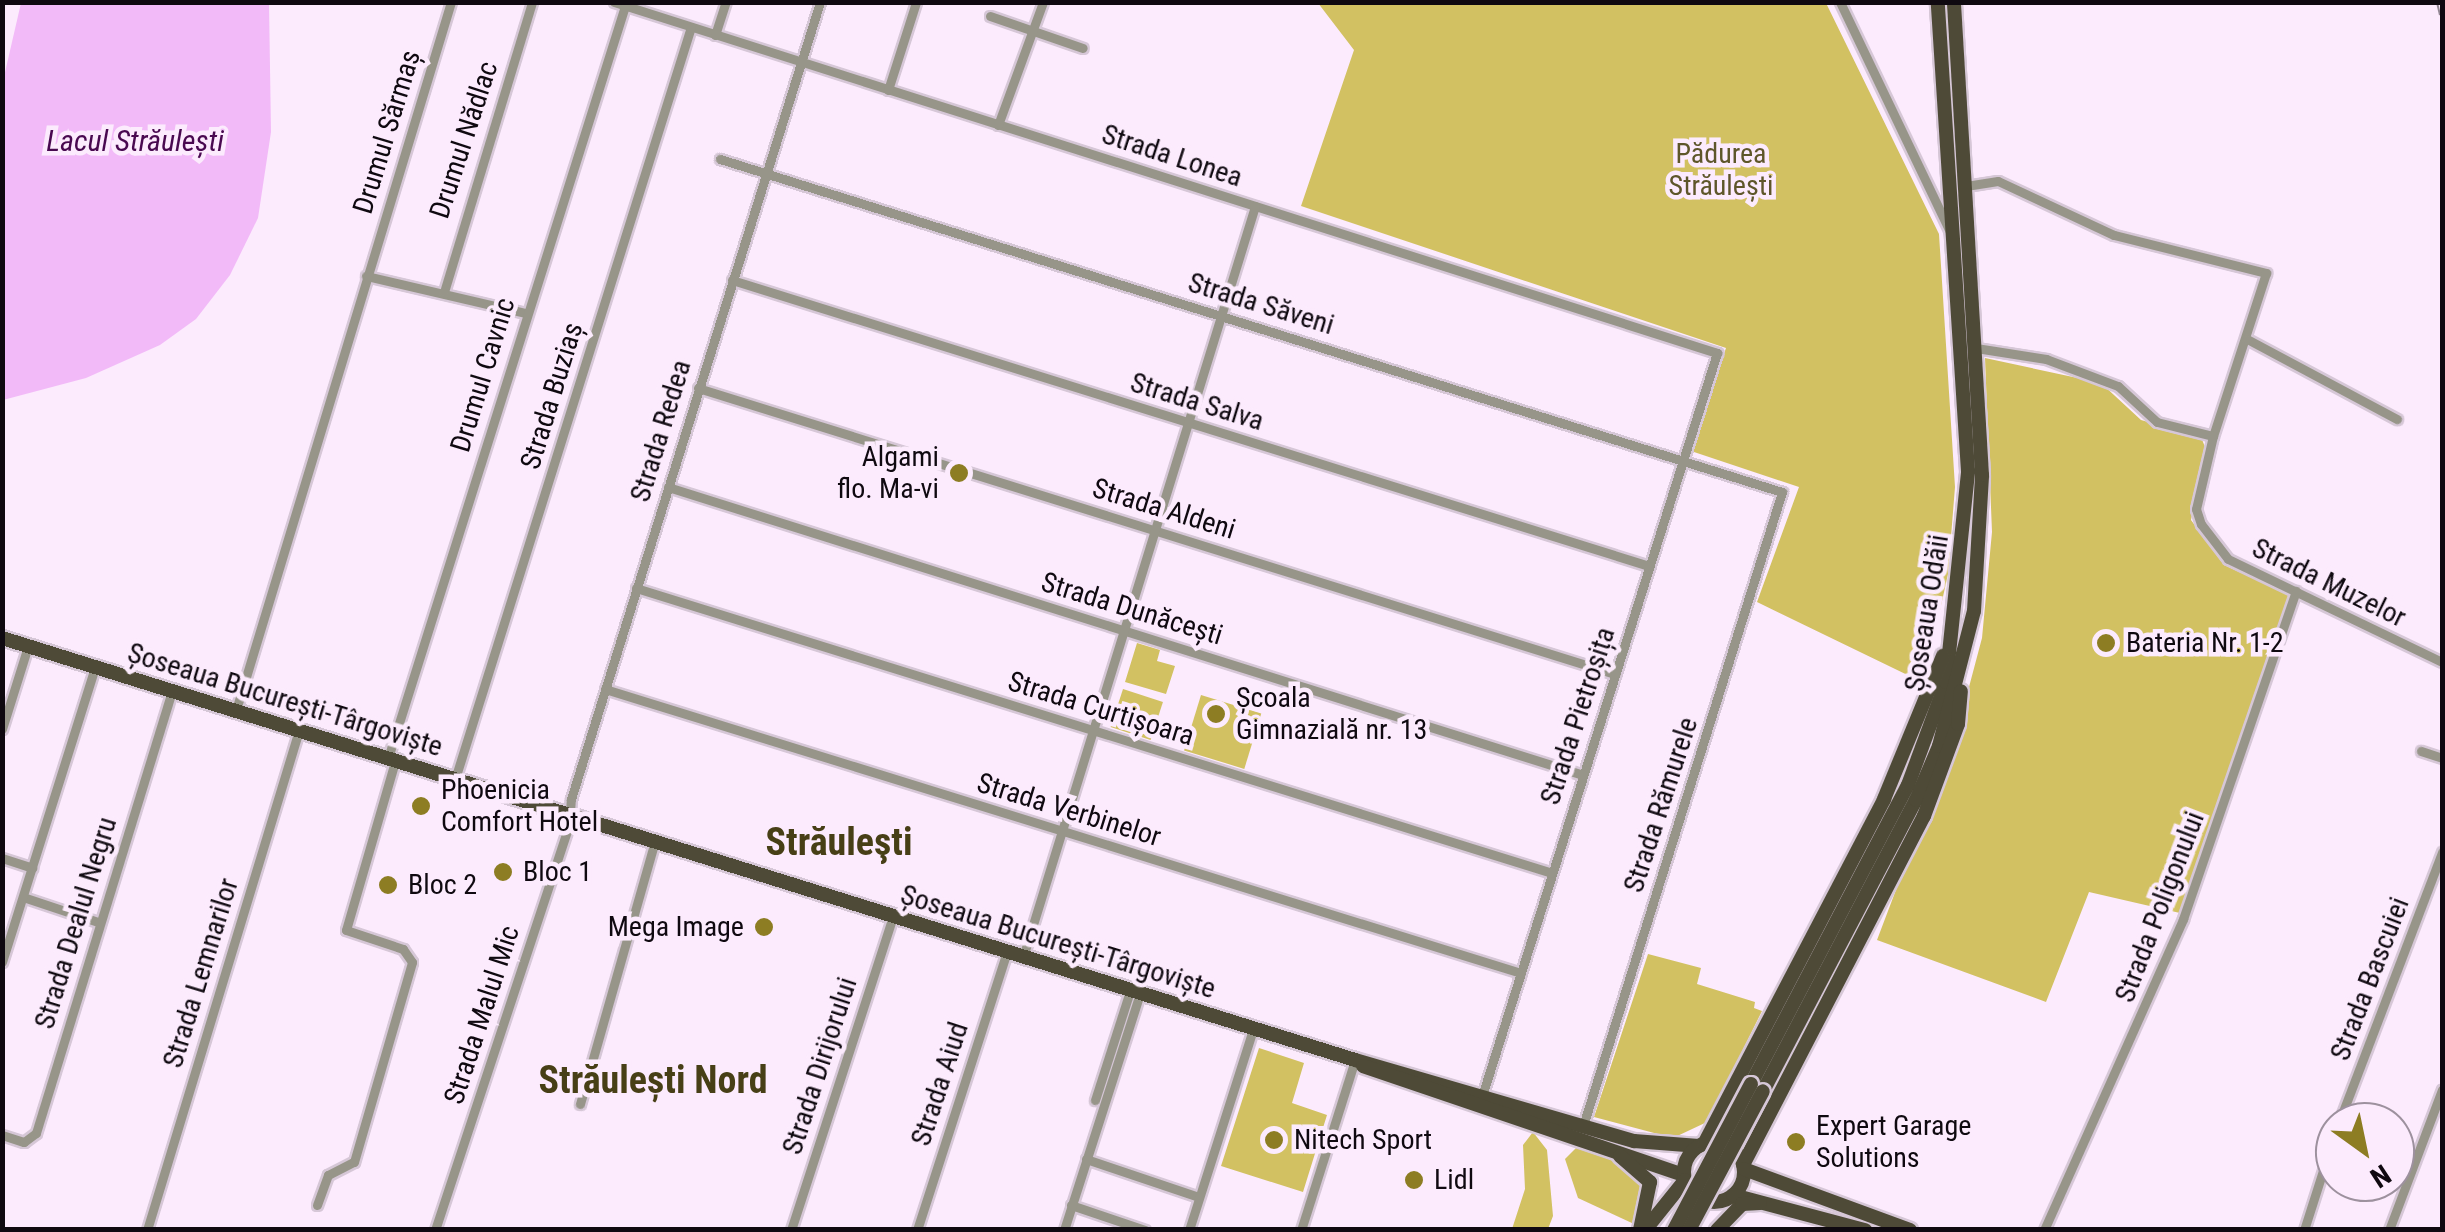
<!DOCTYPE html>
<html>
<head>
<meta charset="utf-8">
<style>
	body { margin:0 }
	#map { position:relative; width:2445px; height:1232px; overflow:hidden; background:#fcebfd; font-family:"Roboto Condensed",sans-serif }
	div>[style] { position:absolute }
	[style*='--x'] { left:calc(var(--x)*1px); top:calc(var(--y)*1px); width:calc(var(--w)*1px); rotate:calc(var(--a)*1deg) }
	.green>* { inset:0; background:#d2c162; transform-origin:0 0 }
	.water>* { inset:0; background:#f2baf8 }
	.roads { filter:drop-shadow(2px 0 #d6c7d7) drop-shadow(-2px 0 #d6c7d7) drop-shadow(0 2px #d6c7d7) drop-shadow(0 -2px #d6c7d7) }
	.street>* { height:9px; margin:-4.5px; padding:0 4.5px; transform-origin:4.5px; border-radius:4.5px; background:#979589 }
	.primary>* { height:14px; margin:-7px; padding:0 7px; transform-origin:7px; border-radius:7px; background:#4e4a37 }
	.primary>.ring { margin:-7px; padding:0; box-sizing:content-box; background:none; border:14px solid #4e4a37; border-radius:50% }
	.rail>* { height:6px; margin-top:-3px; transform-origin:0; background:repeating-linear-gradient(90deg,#fcebfd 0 8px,#918592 0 16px); box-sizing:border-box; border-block:2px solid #918592 }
	.bridges { filter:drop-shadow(2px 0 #d6c7d7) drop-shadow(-2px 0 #d6c7d7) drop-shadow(0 2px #d6c7d7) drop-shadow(0 -2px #d6c7d7) }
	.primary-bridge>* { height:14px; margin:-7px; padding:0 7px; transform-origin:7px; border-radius:7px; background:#4e4a37 }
	.dots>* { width:28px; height:28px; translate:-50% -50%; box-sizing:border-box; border:5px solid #fcebfd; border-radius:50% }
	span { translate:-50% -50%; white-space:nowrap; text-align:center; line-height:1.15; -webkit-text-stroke:9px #fcebfd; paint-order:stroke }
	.street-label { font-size:28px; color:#0f0910 }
	.park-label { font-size:28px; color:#5e562a }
	.poi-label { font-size:28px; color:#0f0910 }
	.right { translate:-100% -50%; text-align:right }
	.left { translate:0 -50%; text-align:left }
	.water-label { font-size:30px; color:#490950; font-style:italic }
	.district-label { font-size:38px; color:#473f16; font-weight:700 }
	.frame { position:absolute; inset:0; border:5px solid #0f0910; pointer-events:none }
	.north { position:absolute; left:2315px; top:1102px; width:100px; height:100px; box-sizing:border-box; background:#fcebfd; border:2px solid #9d919e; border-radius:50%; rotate:147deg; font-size:28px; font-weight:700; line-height:40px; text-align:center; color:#0f0910 }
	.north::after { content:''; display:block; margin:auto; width:35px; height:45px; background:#8d7d23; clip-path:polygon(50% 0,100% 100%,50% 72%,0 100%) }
</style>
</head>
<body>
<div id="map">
	<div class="green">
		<i style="clip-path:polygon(1318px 3px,1826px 3px,1939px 234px,1955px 487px,1948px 574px,1924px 683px,1757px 602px,1799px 487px,1691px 451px,1726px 348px,1301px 206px,1354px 50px)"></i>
		<i style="clip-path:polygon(1985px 358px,2101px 383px,2141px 420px,2201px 437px,2205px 447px,2191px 520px,2224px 565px,2294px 597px,2180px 913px,2089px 892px,2046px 1002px,1877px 940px,1960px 721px,1982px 638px,1992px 532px)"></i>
		<i style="clip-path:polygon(1137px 643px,1160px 650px,1157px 661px,1175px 666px,1166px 694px,1125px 682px)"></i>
		<i style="left:1123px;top:689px;width:42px;height:40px;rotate:18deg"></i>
		<i style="left:1201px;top:695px;width:63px;height:58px;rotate:17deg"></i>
		<i style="clip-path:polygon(1648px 954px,1701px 968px,1697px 984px,1755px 1002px,1754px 1008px,1762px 1011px,1707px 1122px,1673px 1138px,1594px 1117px)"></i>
		<i style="clip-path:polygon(1259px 1048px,1304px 1063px,1292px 1103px,1327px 1115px,1303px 1192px,1221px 1166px)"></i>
		<i style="clip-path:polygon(1533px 1132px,1547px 1150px,1553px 1216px,1548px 1229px,1512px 1229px,1525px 1189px,1523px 1145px)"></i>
		<i style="clip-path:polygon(1578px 1146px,1628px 1167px,1643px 1184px,1634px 1224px,1578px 1198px,1565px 1159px)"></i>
	</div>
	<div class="water">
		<i style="clip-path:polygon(21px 3px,269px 3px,271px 132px,258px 218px,230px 275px,196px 319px,160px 345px,86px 378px,3px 400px,3px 81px)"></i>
	</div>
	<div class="roads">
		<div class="street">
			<i style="--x:614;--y:2;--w:1158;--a:17.65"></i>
			<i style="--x:1717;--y:353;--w:776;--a:107.55"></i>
			<i style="--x:1840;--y:2;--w:253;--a:64.4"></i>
			<i style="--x:990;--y:16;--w:98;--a:19"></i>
			<i style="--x:715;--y:35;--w:35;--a:-72"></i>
			<i style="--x:888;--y:90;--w:92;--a:-72.3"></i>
			<i style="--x:998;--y:125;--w:131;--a:-69.9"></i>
			<i style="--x:720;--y:159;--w:1113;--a:17.41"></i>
			<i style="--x:1782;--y:492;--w:664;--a:107.43"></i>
			<i style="--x:1966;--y:186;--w:32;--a:-9"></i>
			<i style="--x:1998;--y:181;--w:128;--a:25"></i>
			<i style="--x:2114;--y:235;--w:157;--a:14"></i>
			<i style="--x:2266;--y:273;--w:171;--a:108"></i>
			<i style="--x:2213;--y:436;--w:75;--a:103.1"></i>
			<i style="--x:2196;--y:509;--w:16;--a:72"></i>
			<i style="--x:2201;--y:524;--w:44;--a:52.4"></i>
			<i style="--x:2228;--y:559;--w:237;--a:25.7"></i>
			<i style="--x:366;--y:276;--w:163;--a:13.1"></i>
			<i style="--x:732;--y:280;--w:961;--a:17.32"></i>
			<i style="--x:444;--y:292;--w:303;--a:-73.1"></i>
			<i style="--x:2247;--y:339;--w:170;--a:28.1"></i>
			<i style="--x:1976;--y:348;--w:71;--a:8.9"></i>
			<i style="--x:2046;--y:359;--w:77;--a:20.6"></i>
			<i style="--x:2118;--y:386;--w:53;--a:42.7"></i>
			<i style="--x:2157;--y:422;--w:58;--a:14"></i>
			<i style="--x:698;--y:388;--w:961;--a:17.32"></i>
			<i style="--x:668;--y:487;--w:959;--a:17.47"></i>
			<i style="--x:636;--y:588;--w:959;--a:17.28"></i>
			<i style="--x:605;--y:689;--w:959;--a:17.23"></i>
			<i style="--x:236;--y:710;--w:740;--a:-73.11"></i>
			<i style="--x:2;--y:729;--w:87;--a:-72.6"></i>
			<i style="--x:2421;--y:751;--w:22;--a:18"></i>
			<i style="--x:388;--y:758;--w:788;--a:-72.51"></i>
			<i style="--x:455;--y:779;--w:788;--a:-72.58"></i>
			<i style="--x:2;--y:858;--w:32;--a:18"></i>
			<i style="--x:23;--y:897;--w:79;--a:18.4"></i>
			<i style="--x:1023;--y:957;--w:786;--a:-72.83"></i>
			<i style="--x:2;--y:962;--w:309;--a:-72.5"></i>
			<i style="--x:1095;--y:1100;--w:114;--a:-72.2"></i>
			<i style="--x:580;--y:1104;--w:273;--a:-74.1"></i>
			<i style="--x:2339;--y:1122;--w:289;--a:-69.1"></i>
			<i style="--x:2;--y:1135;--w:23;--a:18"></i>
			<i style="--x:24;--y:1142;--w:15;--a:-37"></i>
			<i style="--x:36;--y:1133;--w:463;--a:-72.9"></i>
			<i style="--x:1086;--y:1159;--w:119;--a:18.6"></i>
			<i style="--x:317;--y:1205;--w:32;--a:-70"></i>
			<i style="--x:328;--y:1175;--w:29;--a:-27"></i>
			<i style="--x:354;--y:1162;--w:208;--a:-73.8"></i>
			<i style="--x:412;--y:962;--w:16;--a:-125"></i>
			<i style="--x:403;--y:949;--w:60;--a:-161.6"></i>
			<i style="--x:346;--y:930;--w:176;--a:-73.8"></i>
			<i style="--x:1071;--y:1205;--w:78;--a:18.7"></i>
			<i style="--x:147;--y:1230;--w:523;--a:-73.09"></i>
			<i style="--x:435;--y:1230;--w:426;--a:-71.7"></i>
			<i style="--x:569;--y:826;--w:27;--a:-86"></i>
			<i style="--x:571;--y:799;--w:835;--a:-72.65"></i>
			<i style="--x:791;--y:1230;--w:329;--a:-72"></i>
			<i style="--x:917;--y:1230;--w:292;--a:-72.1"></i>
			<i style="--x:1064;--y:1230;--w:249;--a:-72.2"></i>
			<i style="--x:1189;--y:1230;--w:211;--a:-72.3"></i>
			<i style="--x:1301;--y:1230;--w:178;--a:-72.4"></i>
			<i style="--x:2044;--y:1230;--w:341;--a:-65.9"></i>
			<i style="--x:2183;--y:919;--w:347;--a:-71"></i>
			<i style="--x:2304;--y:1230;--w:102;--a:-72.3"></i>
			<i style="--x:2389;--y:1230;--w:150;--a:-69.3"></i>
		</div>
		<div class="primary">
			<i style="--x:2;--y:638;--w:1417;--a:17.32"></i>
			<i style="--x:1355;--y:1060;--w:291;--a:16.2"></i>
			<i style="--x:1634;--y:1141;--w:65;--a:4.4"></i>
			<i style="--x:1363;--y:1066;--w:339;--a:18.8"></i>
			<i style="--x:1751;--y:1084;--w:338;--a:-62.3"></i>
			<i style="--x:1908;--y:785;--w:110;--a:-69.7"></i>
			<i style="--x:1946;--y:682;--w:212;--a:-84"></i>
			<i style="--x:1968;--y:471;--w:470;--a:-93.7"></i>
			<i style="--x:1763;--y:1091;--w:329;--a:-62.3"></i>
			<i style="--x:1916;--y:800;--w:59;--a:-66.9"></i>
			<i style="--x:1939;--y:746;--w:139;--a:-75.5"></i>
			<i style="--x:1974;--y:611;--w:136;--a:-86.6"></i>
			<i style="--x:1982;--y:475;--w:474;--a:-93.4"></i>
			<i class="ring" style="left:1684px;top:1142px;width:46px;height:46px"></i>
			<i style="--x:1704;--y:1144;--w:389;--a:-62.4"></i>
			<i style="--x:1884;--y:799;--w:155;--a:-67.6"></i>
			<i style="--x:1620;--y:1156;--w:40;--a:41"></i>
			<i style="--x:1650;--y:1182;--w:49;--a:101.8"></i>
			<i style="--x:1743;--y:1165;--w:393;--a:-62.6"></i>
			<i style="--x:1924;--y:816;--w:98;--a:-69.7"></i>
			<i style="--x:1958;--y:724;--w:33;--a:-85"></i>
			<i style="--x:1744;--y:1169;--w:177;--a:20.2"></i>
			<i style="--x:1733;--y:1195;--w:137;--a:14.9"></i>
			<i style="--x:1645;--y:1230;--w:64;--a:-51.3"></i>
			<i style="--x:1717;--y:1230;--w:36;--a:-46"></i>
			<i style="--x:1742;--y:1204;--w:18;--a:-3"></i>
		</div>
	</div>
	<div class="rail">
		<i style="--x:2439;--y:2;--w:13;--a:77"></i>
	</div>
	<div class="bridges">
		<div class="primary-bridge">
			<i style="--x:1674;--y:1230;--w:165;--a:-62.2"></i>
			<i style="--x:1689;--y:1230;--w:157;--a:-62"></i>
		</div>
	</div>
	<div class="dots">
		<i style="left:959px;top:473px;background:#8d7d23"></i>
		<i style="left:2106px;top:643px;background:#8d7d23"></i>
		<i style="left:1216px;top:714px;background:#8d7d23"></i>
		<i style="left:421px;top:806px;background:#8d7d23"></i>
		<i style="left:503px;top:872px;background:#8d7d23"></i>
		<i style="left:388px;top:885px;background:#8d7d23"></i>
		<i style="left:764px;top:927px;background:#8d7d23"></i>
		<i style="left:1274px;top:1140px;background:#8d7d23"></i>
		<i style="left:1796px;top:1142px;background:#8d7d23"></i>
		<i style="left:1414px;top:1180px;background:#8d7d23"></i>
	</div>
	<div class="street-label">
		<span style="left:387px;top:132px;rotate:-73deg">Drumul Sărmaș</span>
		<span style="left:464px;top:140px;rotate:-72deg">Drumul Nădlac</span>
		<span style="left:1172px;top:156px;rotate:18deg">Strada Lonea</span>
		<span style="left:1261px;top:304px;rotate:17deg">Strada Săveni</span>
		<span style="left:483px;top:375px;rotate:-73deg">Drumul Cavnic</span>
		<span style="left:552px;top:396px;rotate:-73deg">Strada Buziaș</span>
		<span style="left:1197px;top:402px;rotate:17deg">Strada Salva</span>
		<span style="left:661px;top:431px;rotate:-73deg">Strada Redea</span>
		<span style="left:1164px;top:509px;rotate:17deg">Strada Aldeni</span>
		<span style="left:2329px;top:583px;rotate:26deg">Strada Muzelor</span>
		<span style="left:1132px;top:609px;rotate:17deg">Strada Dunăcești</span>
		<span style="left:1927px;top:613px;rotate:-81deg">Șoseaua Odăii</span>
		<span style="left:285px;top:700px;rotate:17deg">Șoseaua București-Târgoviște</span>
		<span style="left:1101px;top:709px;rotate:17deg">Strada Curtișoara</span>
		<span style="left:1578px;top:716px;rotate:-72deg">Strada Pietroșița</span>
		<span style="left:1661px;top:805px;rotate:-72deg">Strada Rămurele</span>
		<span style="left:1069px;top:810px;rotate:17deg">Strada Verbinelor</span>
		<span style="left:2160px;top:907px;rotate:-69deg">Strada Poligonului</span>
		<span style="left:76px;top:923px;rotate:-73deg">Strada Dealul Negru</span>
		<span style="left:1058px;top:942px;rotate:17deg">Șoseaua București-Târgoviște</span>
		<span style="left:201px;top:973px;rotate:-73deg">Strada Lemnarilor</span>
		<span style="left:2370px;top:979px;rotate:-69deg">Strada Bascuiei</span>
		<span style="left:482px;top:1015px;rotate:-72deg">Strada Malul Mic</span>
		<span style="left:820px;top:1066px;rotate:-72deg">Strada Dirijorului</span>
		<span style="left:940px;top:1084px;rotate:-72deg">Strada Aiud</span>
	</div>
	<div class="park-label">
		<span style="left:1721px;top:170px">Pădurea<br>Străulești</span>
	</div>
	<div class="poi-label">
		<span class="right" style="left:939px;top:473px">Algami<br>flo. Ma-vi</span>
		<span class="left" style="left:2126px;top:643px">Bateria Nr. 1-2</span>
		<span class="left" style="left:1236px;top:714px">Școala<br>Gimnazială nr. 13</span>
		<span class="left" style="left:441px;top:806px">Phoenicia<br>Comfort Hotel</span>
		<span class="left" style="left:523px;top:872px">Bloc 1</span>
		<span class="left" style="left:408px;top:885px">Bloc 2</span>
		<span class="right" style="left:744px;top:927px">Mega Image</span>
		<span class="left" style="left:1816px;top:1142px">Expert Garage<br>Solutions</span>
		<span class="left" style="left:1294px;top:1140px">Nitech Sport</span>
		<span class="left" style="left:1434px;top:1180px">Lidl</span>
	</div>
	<div class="water-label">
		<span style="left:135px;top:141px">Lacul Străulești</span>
	</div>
	<div class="district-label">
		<span style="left:839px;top:843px">Străuleşti</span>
		<span style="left:653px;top:1081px">Străulești Nord</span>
	</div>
	<div class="frame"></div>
	<div class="north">N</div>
</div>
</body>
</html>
